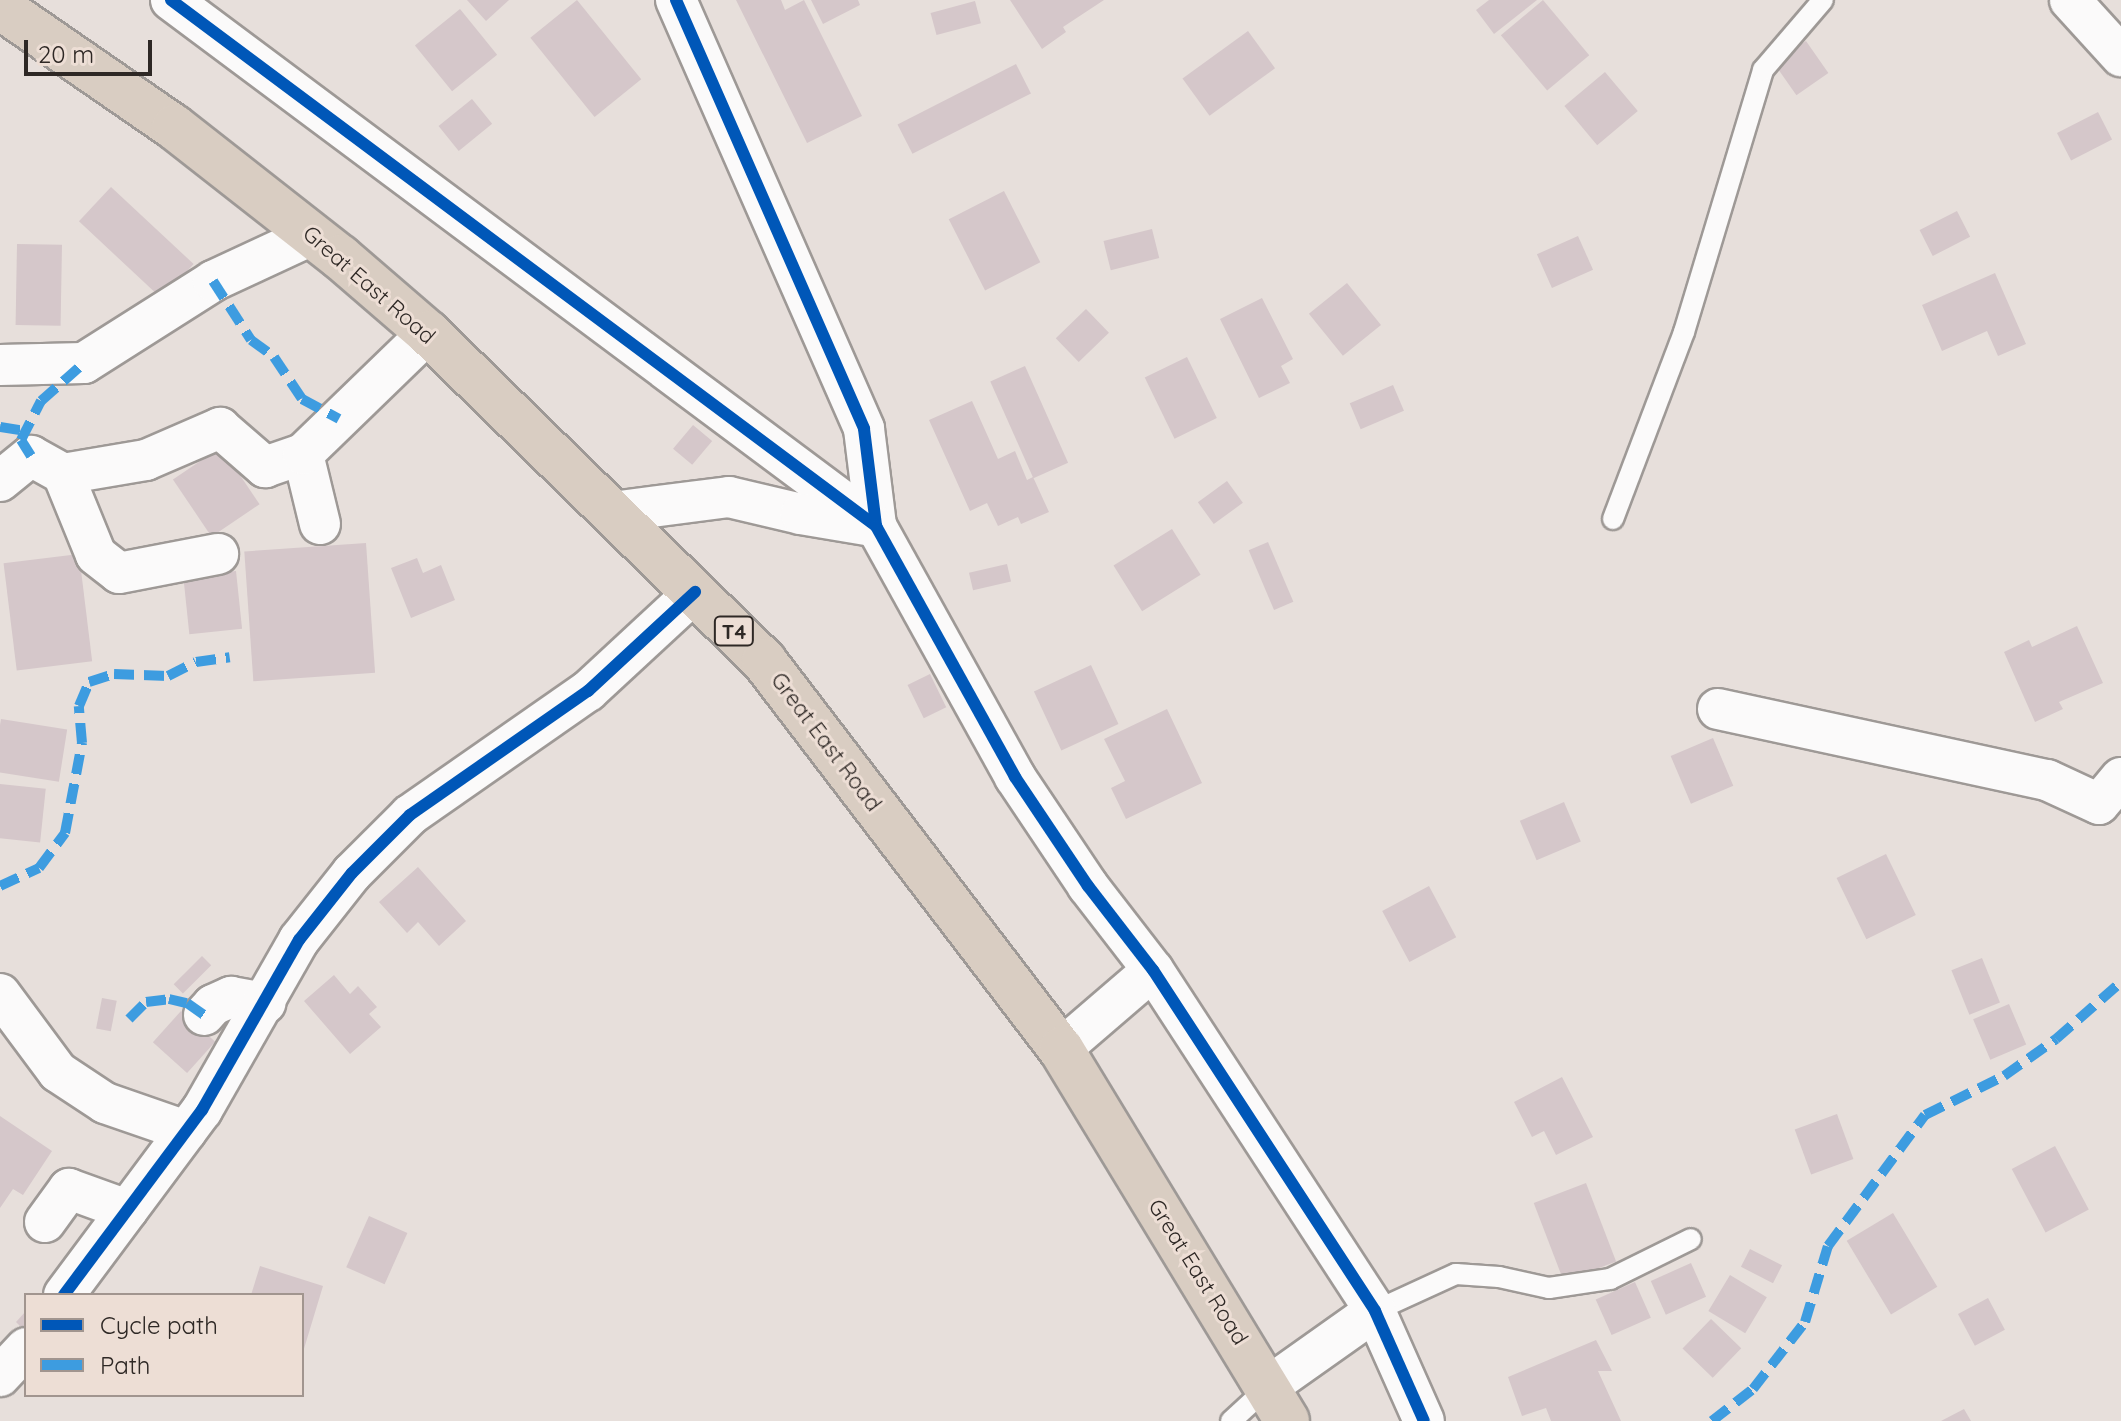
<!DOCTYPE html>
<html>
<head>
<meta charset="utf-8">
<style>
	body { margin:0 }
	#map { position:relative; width:2121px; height:1421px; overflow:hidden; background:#e7dfdb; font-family:Quicksand,sans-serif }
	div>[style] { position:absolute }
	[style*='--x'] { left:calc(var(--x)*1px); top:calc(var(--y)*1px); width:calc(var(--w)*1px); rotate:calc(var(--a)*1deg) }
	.building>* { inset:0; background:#d5c7ca; transform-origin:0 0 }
	.roads { filter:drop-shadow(2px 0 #9e9996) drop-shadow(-2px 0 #9e9996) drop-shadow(0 2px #9e9996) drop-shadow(0 -2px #9e9996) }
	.lane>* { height:20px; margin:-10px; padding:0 10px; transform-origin:10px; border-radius:10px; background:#fbfafa }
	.street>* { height:40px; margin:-20px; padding:0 20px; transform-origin:20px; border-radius:20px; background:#fbfafa }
	.highway>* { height:44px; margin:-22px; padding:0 22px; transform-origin:22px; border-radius:22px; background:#d9cdc2 }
	.quiet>* { height:10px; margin-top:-5px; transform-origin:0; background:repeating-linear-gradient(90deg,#3d9ce0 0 20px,transparent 0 30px) }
	.cycleway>* { height:12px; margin:-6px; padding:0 6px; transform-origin:6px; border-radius:6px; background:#0057b8 }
	span { translate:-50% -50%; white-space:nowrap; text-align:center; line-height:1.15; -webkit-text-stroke:6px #edded5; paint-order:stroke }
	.shield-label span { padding:2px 6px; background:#edded5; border:2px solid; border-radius:6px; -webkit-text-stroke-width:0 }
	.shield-label { font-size:20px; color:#2e2825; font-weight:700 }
	.street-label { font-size:22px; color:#2e2825 }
	.legend { position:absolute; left:24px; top:1293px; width:280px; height:104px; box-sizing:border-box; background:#edded5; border:2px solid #a1958f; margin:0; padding:10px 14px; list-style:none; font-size:24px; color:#2e2825 }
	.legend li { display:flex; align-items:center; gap:16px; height:40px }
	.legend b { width:40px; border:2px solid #a1958f }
	.scale { position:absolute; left:24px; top:40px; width:128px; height:36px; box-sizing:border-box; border:4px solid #2e2825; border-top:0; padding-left:10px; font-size:24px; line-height:28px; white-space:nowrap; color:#2e2825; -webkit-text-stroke:6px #edded5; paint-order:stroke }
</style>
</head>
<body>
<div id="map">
	<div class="building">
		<i style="clip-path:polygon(467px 0,509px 0,486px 21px)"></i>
		<i style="left:577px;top:0;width:102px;height:60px;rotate:51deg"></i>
		<i style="clip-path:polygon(736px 0,781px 0,785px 10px,804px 0,862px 116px,807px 143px)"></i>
		<i style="clip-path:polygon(811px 0,858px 0,860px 5px,823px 24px)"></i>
		<i style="clip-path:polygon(1010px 0,1104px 0,1063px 27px,1066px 32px,1042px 49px)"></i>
		<i style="clip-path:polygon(1489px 0,1537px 0,1494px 34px,1476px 10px)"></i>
		<i style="left:1543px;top:0;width:72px;height:55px;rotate:50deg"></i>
		<i style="left:975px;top:1px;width:23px;height:46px;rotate:75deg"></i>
		<i style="left:460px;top:9px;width:59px;height:58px;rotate:51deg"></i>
		<i style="left:1248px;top:31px;width:46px;height:81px;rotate:54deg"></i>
		<i style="left:1806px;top:41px;width:39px;height:39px;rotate:55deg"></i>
		<i style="left:1016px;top:64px;width:33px;height:133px;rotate:63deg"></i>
		<i style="left:1605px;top:72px;width:51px;height:53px;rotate:50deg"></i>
		<i style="left:472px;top:99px;width:32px;height:43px;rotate:51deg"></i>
		<i style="left:2098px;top:112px;width:31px;height:46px;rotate:63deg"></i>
		<i style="left:111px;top:187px;width:113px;height:47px;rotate:43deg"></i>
		<i style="left:1004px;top:191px;width:80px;height:62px;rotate:63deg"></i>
		<i style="left:1957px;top:211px;width:29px;height:42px;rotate:63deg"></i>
		<i style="left:1152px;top:229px;width:30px;height:50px;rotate:76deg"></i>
		<i style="left:1578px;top:236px;width:37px;height:45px;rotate:66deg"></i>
		<i style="left:17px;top:244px;width:45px;height:81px;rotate:1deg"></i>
		<i style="clip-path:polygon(1995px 273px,2026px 344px,1998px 356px,1987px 331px,1942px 351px,1922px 305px)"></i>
		<i style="left:1347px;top:283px;width:54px;height:49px;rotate:51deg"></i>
		<i style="clip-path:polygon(1262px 298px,1293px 359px,1281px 366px,1290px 383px,1259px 398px,1220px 319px)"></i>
		<i style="left:1086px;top:309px;width:33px;height:42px;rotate:46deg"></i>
		<i style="left:1187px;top:357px;width:68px;height:47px;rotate:64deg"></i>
		<i style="left:1025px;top:366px;width:106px;height:38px;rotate:66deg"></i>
		<i style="left:1393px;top:385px;width:28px;height:47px;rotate:67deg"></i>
		<i style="clip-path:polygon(972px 401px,998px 459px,1015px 451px,1027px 480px,1033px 477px,1049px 512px,1021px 524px,1018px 517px,998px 526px,987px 503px,970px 511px,929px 420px)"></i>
		<i style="left:693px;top:425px;width:25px;height:31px;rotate:40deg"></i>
		<i style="left:221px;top:447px;width:69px;height:58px;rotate:56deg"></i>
		<i style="left:1227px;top:481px;width:27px;height:36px;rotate:54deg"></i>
		<i style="left:1172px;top:529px;width:54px;height:69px;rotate:58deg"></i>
		<i style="left:1268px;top:542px;width:65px;height:21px;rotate:67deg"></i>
		<i style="left:366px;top:543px;width:130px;height:122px;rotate:86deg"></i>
		<i style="left:79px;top:554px;width:108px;height:76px;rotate:83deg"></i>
		<i style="clip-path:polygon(417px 558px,423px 573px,441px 565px,455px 600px,411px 618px,391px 568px)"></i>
		<i style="left:1007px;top:564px;width:18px;height:39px;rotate:77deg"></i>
		<i style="left:236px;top:571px;width:58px;height:53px;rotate:84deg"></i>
		<i style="clip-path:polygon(2077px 626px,2103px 683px,2059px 702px,2063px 709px,2035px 722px,2004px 652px,2029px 640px,2032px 647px)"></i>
		<i style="left:1091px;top:665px;width:65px;height:63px;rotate:65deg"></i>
		<i style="left:930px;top:674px;width:37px;height:25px;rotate:64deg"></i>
		<i style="clip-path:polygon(1167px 709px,1202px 783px,1126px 819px,1111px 788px,1125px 781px,1104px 739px)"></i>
		<i style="left:1px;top:719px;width:67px;height:53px;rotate:9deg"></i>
		<i style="left:1713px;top:738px;width:52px;height:46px;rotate:67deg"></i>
		<i style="left:0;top:784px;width:46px;height:54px;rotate:6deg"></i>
		<i style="left:1564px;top:802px;width:43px;height:48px;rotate:67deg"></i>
		<i style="left:1886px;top:854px;width:68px;height:55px;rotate:64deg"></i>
		<i style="clip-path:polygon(418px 867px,466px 921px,439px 946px,418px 922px,407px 933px,379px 902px)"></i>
		<i style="left:1429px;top:886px;width:58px;height:53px;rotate:62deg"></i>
		<i style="left:202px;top:956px;width:13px;height:40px;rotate:45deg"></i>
		<i style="left:1982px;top:958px;width:48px;height:33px;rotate:68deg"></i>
		<i style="clip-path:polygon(334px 975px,350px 994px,358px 986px,377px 1007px,369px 1014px,381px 1027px,350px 1054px,304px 1001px)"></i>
		<i style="left:102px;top:998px;width:15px;height:31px;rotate:11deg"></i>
		<i style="left:2009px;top:1004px;width:44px;height:39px;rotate:67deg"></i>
		<i style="left:181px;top:1011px;width:46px;height:42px;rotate:42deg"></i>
		<i style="clip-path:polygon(1562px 1077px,1593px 1137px,1556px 1155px,1544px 1131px,1532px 1137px,1514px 1102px)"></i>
		<i style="left:1837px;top:1114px;width:48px;height:45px;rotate:70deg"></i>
		<i style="clip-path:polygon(0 1116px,52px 1151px,23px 1195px,13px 1189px,0 1208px)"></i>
		<i style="left:2055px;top:1146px;width:72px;height:49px;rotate:62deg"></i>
		<i style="left:1586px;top:1183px;width:84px;height:56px;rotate:69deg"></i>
		<i style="left:1893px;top:1213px;width:86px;height:54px;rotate:59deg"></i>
		<i style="left:369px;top:1216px;width:42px;height:56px;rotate:24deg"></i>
		<i style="left:1750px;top:1249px;width:36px;height:20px;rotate:27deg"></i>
		<i style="left:1691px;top:1263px;width:37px;height:44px;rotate:66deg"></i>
		<i style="clip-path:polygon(260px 1266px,323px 1286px,303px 1352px,302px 1295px,251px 1295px)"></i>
		<i style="left:1730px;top:1275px;width:43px;height:42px;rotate:31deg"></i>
		<i style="left:1635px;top:1282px;width:39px;height:43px;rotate:66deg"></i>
		<i style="left:1988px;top:1298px;width:36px;height:34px;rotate:62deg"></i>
		<i style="clip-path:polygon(26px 1311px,26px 1327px,24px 1330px,16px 1322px)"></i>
		<i style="left:1711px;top:1319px;width:42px;height:41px;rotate:44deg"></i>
		<i style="clip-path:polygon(1596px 1340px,1612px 1371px,1598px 1371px,1621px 1421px,1551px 1421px,1546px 1408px,1522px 1416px,1508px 1377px)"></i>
		<i style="clip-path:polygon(1964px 1409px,1971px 1421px,1941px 1421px)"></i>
	</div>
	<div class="roads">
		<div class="lane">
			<i style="--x:1613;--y:519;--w:200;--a:-69.2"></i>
			<i style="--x:1684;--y:332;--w:274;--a:-73.2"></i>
			<i style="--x:1763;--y:70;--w:92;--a:-49.4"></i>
			<i style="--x:1375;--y:1311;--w:89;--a:-24.6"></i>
			<i style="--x:1456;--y:1274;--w:43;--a:4"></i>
			<i style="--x:1499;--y:1277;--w:51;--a:12.4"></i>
			<i style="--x:1549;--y:1288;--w:62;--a:-8.4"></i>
			<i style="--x:1610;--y:1279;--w:90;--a:-26.3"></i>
			<i style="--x:1231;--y:1421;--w:52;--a:-42.6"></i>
		</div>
		<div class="street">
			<i style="--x:171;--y:0;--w:880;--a:36.73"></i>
			<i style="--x:676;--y:0;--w:468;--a:66.3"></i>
			<i style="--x:864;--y:429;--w:98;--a:82.9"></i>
			<i style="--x:876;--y:526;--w:287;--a:61"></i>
			<i style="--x:1015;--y:777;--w:131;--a:56.2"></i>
			<i style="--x:1088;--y:886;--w:106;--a:52.3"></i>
			<i style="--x:1153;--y:970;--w:407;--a:56.9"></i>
			<i style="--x:1375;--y:1311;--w:120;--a:66"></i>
			<i style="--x:2070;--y:0;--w:76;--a:47.7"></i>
			<i style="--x:0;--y:365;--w:84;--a:-1.4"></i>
			<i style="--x:84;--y:363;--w:153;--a:-32.4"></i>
			<i style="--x:213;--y:281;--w:109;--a:-24.9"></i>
			<i style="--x:63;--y:474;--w:87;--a:67.8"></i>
			<i style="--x:96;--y:555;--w:29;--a:38"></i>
			<i style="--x:119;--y:573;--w:101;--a:-10.9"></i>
			<i style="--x:0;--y:481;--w:40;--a:-39"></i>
			<i style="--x:31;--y:456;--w:37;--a:29"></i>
			<i style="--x:63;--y:474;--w:84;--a:-9.6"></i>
			<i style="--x:146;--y:460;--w:81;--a:-23.4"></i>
			<i style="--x:220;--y:428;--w:60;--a:40.9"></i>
			<i style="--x:265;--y:467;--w:40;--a:-18.9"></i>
			<i style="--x:612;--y:512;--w:118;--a:-7.3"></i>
			<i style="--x:729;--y:497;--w:74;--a:13.3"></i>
			<i style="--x:801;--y:514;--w:72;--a:9.6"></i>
			<i style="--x:320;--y:524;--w:72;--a:-103.7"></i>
			<i style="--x:303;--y:454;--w:174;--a:-44.1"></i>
			<i style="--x:1718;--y:709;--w:337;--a:12.2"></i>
			<i style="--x:2047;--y:780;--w:57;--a:24.8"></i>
			<i style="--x:2099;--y:804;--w:34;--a:-50"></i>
			<i style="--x:0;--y:994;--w:97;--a:53.4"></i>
			<i style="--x:58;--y:1072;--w:56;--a:33.4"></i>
			<i style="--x:105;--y:1103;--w:86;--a:19.1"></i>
			<i style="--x:204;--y:1015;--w:13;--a:-48"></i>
			<i style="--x:213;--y:1005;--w:20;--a:-24"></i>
			<i style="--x:231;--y:997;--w:35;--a:10"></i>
			<i style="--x:1061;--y:1049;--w:121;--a:-40.7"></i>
			<i style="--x:45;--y:1222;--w:41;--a:-54"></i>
			<i style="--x:69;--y:1189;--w:62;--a:19.9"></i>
			<i style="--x:64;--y:1295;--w:231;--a:-53.3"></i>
			<i style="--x:202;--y:1110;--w:196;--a:-60.3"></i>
			<i style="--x:299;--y:940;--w:85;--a:-51.7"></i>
			<i style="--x:352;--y:873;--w:82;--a:-45"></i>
			<i style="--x:410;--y:815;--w:217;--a:-34.9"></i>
			<i style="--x:588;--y:691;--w:146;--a:-42.8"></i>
			<i style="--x:0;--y:1376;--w:38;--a:-47"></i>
			<i style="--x:1269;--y:1386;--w:130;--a:-35.3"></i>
		</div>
		<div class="highway">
			<i style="--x:0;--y:7;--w:211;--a:34.6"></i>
			<i style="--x:174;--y:127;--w:211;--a:38.1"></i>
			<i style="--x:340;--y:257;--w:116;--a:40.8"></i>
			<i style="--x:428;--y:333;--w:470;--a:44.3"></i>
			<i style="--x:764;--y:661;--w:489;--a:52.6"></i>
			<i style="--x:1061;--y:1049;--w:435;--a:58.7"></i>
		</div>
	</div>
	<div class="quiet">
		<i style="--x:213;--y:281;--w:70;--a:57.2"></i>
		<i style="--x:251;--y:340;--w:29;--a:36"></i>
		<i style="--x:274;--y:357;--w:50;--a:56.3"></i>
		<i style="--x:302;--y:399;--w:42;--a:28.4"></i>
		<i style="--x:0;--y:427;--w:25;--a:9"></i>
		<i style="--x:31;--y:456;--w:19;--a:-122"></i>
		<i style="--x:21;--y:440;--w:44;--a:-62.9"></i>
		<i style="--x:41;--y:401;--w:57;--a:-41.5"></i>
		<i style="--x:0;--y:886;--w:43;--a:-24.8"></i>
		<i style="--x:39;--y:868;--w:44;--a:-53.4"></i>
		<i style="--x:65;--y:833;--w:92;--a:-79.3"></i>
		<i style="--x:82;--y:743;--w:37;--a:-95"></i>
		<i style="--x:79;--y:706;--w:26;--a:-67"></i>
		<i style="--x:89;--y:682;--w:26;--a:-18"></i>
		<i style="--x:114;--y:674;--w:54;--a:2.1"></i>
		<i style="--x:168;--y:676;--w:31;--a:-27"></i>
		<i style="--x:196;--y:662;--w:34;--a:-8"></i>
		<i style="--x:129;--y:1019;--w:24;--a:-45"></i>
		<i style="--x:146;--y:1002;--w:23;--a:-7"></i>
		<i style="--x:169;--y:999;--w:18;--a:13"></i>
		<i style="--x:187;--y:1003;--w:21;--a:35"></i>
		<i style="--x:1712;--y:1421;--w:52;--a:-38"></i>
		<i style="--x:1753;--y:1389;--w:85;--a:-52.2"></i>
		<i style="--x:1805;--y:1322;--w:79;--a:-73.2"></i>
		<i style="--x:1828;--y:1246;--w:163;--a:-53.5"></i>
		<i style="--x:1925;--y:1115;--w:88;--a:-26.3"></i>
		<i style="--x:2004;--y:1076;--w:64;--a:-35.4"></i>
		<i style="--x:2056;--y:1039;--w:86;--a:-41.2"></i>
	</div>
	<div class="cycleway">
		<i style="--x:171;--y:0;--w:880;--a:36.73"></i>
		<i style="--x:676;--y:0;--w:468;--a:66.3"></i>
		<i style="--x:864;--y:429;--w:98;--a:82.9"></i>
		<i style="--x:876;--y:526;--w:287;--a:61"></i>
		<i style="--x:1015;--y:777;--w:131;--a:56.2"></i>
		<i style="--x:1088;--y:886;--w:106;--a:52.3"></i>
		<i style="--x:1153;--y:970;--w:407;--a:56.9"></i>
		<i style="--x:1375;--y:1311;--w:120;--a:66"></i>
		<i style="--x:64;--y:1295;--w:231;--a:-53.3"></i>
		<i style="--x:202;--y:1110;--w:196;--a:-60.3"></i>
		<i style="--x:299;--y:940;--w:85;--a:-51.7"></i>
		<i style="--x:352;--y:873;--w:82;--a:-45"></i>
		<i style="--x:410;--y:815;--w:217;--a:-34.9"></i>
		<i style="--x:588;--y:691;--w:146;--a:-42.8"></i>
	</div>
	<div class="shield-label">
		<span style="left:734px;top:631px">T4</span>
	</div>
	<div class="street-label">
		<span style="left:369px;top:285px;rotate:41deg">Great East Road</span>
		<span style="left:826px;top:742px;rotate:53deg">Great East Road</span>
		<span style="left:1198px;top:1272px;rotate:58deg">Great East Road</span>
	</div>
	<ul class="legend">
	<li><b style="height:10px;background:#0057b8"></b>Cycle path</li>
	<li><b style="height:10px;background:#3d9ce0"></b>Path</li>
	</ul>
	<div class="scale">20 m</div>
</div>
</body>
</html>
